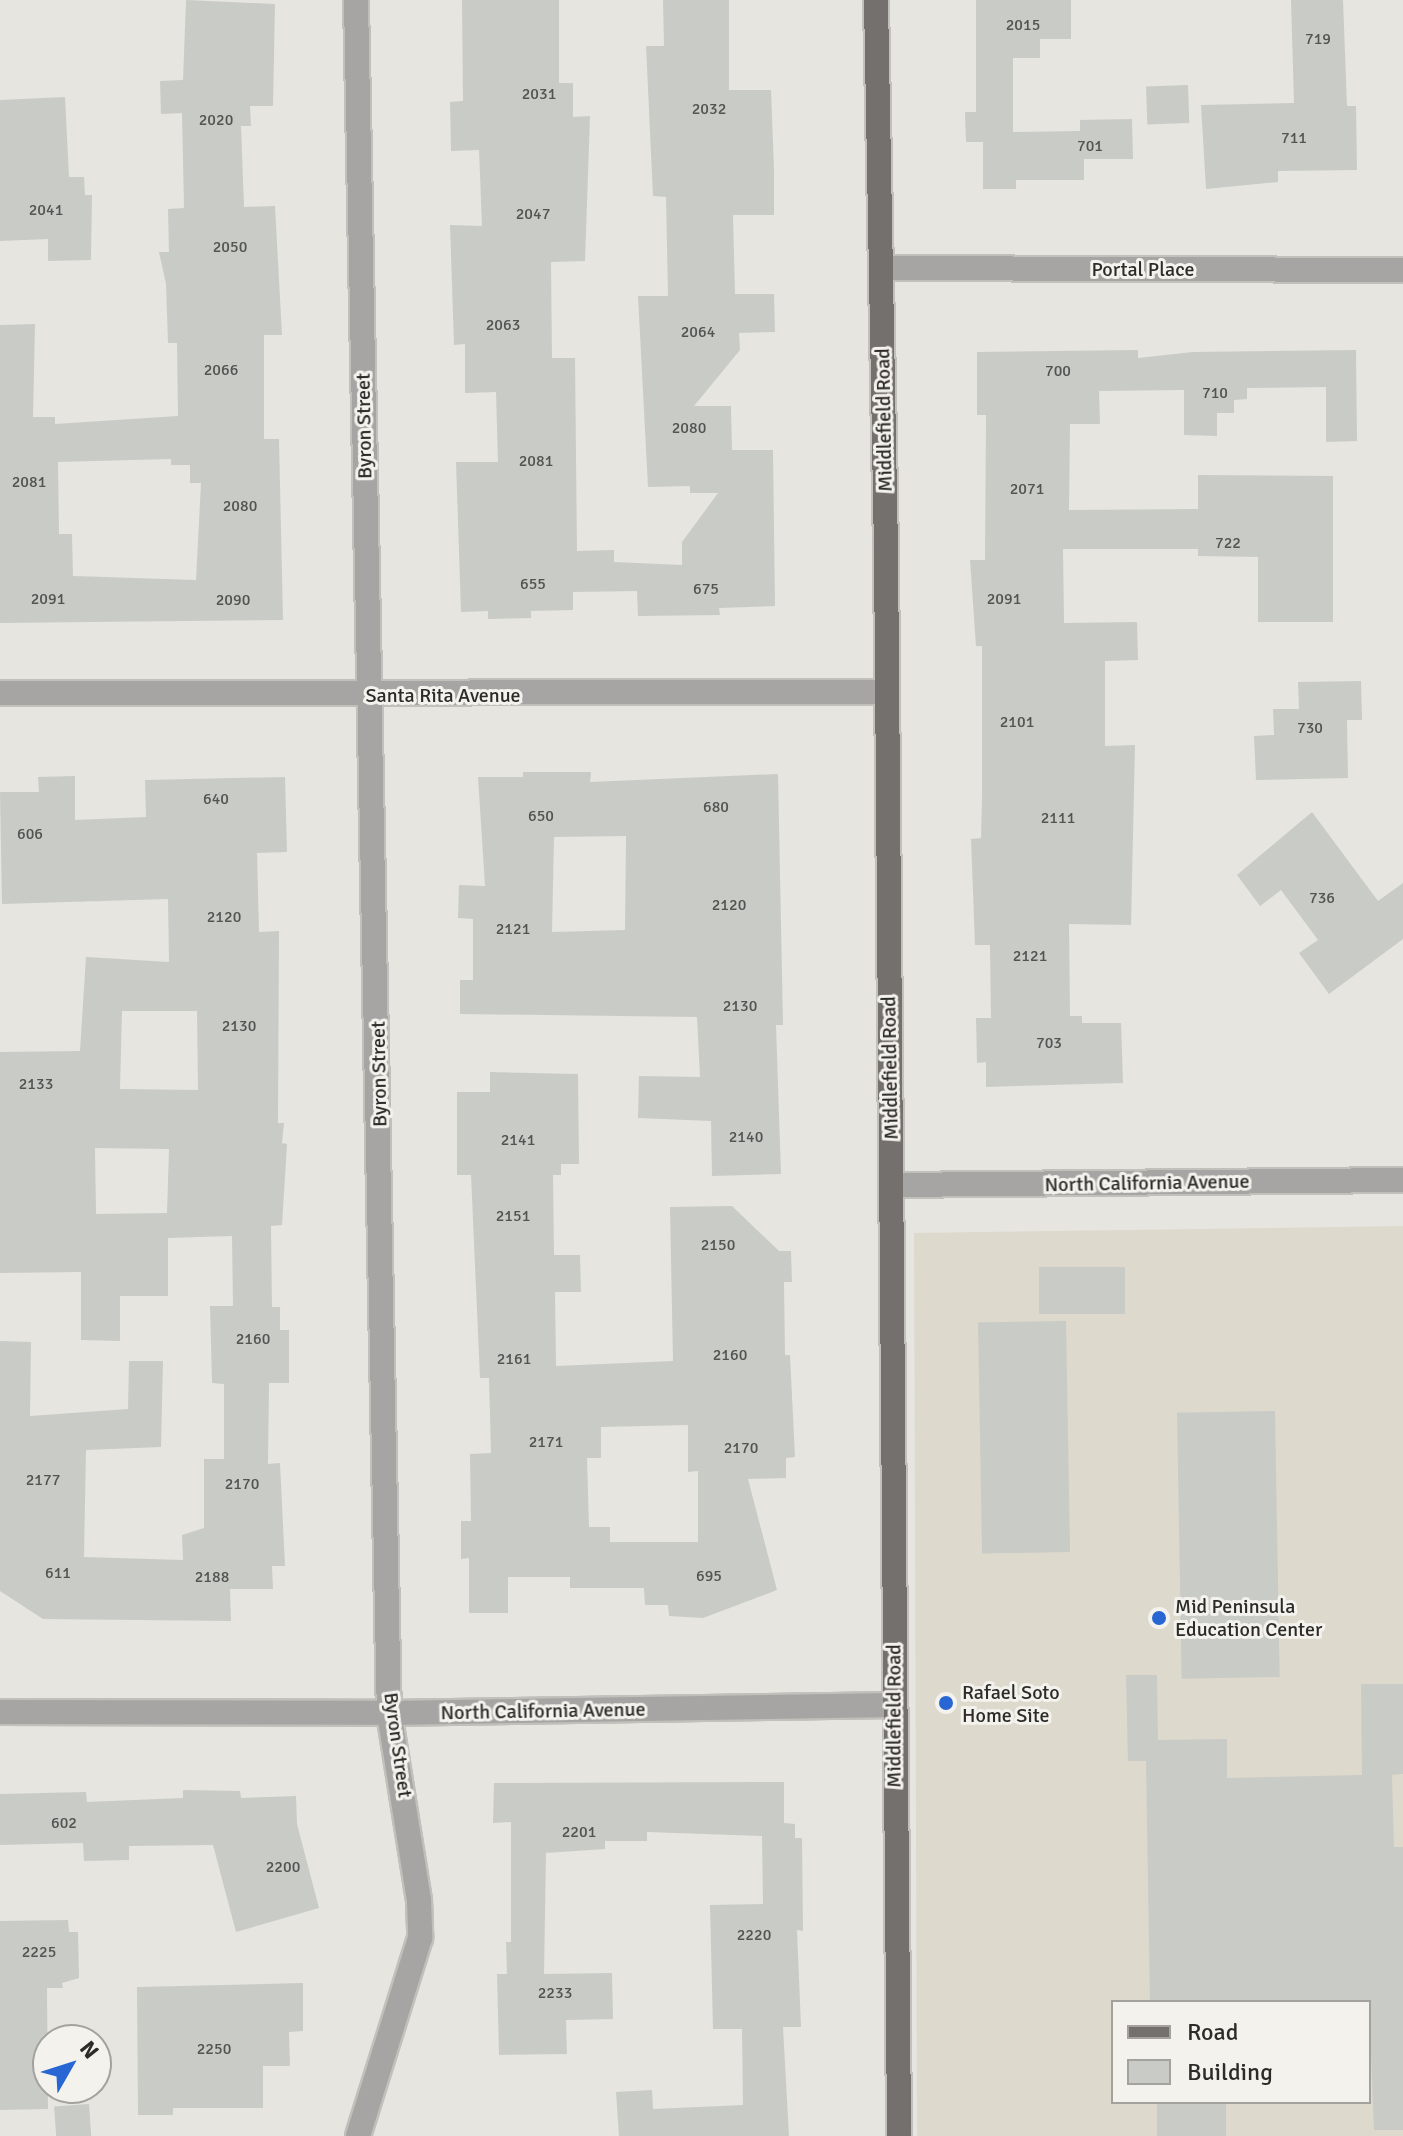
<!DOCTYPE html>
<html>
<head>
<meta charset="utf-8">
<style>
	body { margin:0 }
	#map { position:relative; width:1403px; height:2136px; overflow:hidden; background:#e6e5e0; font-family:Signika,sans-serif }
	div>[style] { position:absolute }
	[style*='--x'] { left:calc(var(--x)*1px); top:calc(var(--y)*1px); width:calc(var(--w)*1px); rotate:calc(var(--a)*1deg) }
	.built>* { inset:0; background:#ddd9cd }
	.building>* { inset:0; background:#c9cbc7; transform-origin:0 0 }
	.roads { filter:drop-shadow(2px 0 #c1c0bb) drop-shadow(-2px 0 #c1c0bb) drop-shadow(0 2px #c1c0bb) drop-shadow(0 -2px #c1c0bb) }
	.minor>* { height:24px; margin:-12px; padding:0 12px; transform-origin:12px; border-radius:12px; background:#a7a5a4 }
	.major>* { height:24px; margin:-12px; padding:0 12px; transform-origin:12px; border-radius:12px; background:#74706e }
	.dots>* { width:22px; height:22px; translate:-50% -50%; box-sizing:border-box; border:4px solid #f3f2ed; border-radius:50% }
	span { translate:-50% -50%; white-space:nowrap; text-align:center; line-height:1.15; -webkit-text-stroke:6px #f3f2ed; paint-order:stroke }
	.number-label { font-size:16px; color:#535350 }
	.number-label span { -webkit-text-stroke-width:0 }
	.street-label { font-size:20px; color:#2c2b29 }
	.poi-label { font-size:20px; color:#2c2b29 }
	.left { translate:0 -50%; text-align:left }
	.legend { position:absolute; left:1111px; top:2000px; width:260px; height:104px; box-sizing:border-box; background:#f3f2ed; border:2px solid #a3a29f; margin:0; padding:10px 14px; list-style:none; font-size:24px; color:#2c2b29 }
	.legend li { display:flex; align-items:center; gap:16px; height:40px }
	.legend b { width:40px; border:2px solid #a3a29f }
	.north { position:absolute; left:32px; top:2024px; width:80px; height:80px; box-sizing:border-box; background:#f3f2ed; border:2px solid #a3a29f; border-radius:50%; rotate:51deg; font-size:22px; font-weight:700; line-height:32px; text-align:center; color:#2c2b29 }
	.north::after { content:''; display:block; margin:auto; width:28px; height:36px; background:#2766d3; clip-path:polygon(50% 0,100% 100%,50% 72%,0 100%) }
</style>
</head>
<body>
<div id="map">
	<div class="built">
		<i style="clip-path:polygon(evenodd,1403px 1226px,1403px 2136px,917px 2136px,914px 1233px,1403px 1226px,1113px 2002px,1369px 2002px,1369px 2102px,1113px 2102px,1113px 2002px)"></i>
	</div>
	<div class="building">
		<i style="clip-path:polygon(evenodd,186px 0,275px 4px,273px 106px,250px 106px,251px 126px,241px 126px,244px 207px,275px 206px,282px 335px,264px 335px,264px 439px,279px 439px,283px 620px,0 623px,0 325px,35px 324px,33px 417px,55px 417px,55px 424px,178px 416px,177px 343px,168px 343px,166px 284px,159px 252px,169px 252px,168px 209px,184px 208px,182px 113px,161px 114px,160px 81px,183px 80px,186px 0,171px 459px,171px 465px,190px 465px,190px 483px,201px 483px,196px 580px,73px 576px,72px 534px,59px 534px,58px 462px,171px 459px)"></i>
		<i style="clip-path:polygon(462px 0,559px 0,559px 83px,573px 83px,573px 117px,590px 116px,585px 261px,551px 262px,552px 358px,575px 358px,577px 551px,614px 550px,614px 562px,682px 565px,682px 542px,718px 493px,690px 493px,690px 486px,648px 487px,638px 296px,668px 296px,666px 197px,653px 196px,646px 46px,664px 46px,663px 0,729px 0,729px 90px,771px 90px,774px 170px,774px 215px,733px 215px,735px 294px,774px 294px,775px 332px,739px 333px,740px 350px,694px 406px,731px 406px,732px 450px,773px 450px,775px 606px,719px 608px,720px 615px,638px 616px,637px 591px,573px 592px,573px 610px,531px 611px,531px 618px,488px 619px,488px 611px,461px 612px,456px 462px,498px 462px,496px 392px,465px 393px,465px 344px,454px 345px,450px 225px,482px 226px,479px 150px,451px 151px,450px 102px,463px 101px)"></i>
		<i style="clip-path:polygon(976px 0,1071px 0,1071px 39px,1040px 39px,1040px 58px,1013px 58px,1013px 132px,1080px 131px,1080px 120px,1132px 119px,1133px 159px,1084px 159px,1084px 180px,1016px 180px,1016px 189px,983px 189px,983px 142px,966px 142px,965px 112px,976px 112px)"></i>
		<i style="clip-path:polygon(1291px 0,1343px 0,1347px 106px,1356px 106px,1357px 170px,1278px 171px,1278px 182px,1206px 189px,1201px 105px,1294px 103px)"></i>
		<i style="left:1188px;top:85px;width:38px;height:42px;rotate:88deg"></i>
		<i style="clip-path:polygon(65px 97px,69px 177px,84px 177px,85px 195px,92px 195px,91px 260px,48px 261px,48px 239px,0 241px,0 100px)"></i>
		<i style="clip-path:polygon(1138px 350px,1138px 358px,1193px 352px,1356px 350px,1357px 441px,1326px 442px,1326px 387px,1247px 388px,1247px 399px,1234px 400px,1234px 413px,1217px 413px,1217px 436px,1184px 435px,1184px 390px,1099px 391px,1100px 424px,1070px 424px,1069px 510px,1198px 509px,1198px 475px,1333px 476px,1333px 622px,1258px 622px,1258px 557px,1198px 556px,1198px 549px,1063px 549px,1064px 623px,1137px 622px,1138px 660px,1105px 661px,1105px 746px,1135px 745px,1131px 925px,1069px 924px,1070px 1016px,1082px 1016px,1082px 1023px,1121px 1023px,1123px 1083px,986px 1087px,986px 1062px,977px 1063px,976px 1018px,991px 1018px,990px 945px,975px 945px,971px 839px,981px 838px,982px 798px,982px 646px,976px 646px,970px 560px,985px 560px,986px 415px,977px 415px,977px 352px)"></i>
		<i style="clip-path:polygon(1361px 681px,1362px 720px,1347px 720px,1348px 778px,1256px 780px,1254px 736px,1274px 735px,1273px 709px,1299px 709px,1298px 682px)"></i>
		<i style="clip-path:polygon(evenodd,523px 772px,591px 772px,590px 782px,778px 774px,783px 1025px,776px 1025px,781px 1174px,712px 1176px,711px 1121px,638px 1118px,639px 1076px,700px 1077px,697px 1017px,460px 1014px,460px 980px,473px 980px,473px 919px,458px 918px,459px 885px,485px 886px,478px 777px,523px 777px,523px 772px,626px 836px,625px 930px,552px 932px,554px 837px,626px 836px)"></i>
		<i style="clip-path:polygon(evenodd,75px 776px,75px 820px,146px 817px,145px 780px,285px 777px,287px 852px,257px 853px,259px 932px,279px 931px,278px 1123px,284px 1123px,282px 1143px,287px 1144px,282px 1225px,271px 1226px,272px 1307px,280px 1307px,280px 1330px,289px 1330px,289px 1383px,269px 1383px,268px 1464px,280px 1463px,285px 1566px,272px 1566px,273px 1589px,230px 1589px,231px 1621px,43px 1619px,0 1591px,0 1341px,31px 1342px,30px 1416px,128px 1409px,129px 1361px,163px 1361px,161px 1447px,86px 1450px,84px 1557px,183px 1560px,182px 1535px,204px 1528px,204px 1459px,224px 1459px,224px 1384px,212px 1383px,210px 1306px,233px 1306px,232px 1236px,168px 1238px,168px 1296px,120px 1296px,120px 1341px,81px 1340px,81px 1272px,0 1273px,0 1052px,80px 1051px,86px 957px,169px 962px,168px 899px,2px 904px,0 792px,39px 792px,38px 777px,75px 776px,122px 1011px,197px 1011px,198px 1090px,120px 1089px,122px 1011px,75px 776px,95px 1148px,169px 1149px,167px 1213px,96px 1214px,95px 1148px)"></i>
		<i style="clip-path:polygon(1312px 812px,1378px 901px,1403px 883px,1403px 939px,1329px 994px,1299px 953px,1318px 940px,1281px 890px,1260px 906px,1237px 875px)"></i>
		<i style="clip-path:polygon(evenodd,490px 1072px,578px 1074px,579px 1164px,561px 1164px,561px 1175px,553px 1175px,554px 1255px,580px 1255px,581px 1292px,555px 1292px,556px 1366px,673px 1361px,670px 1207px,732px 1206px,779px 1251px,791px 1251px,792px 1282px,784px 1282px,785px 1355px,790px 1355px,795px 1457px,786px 1458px,786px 1478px,748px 1479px,777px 1590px,703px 1618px,669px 1616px,668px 1605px,645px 1605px,644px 1588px,570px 1588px,570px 1577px,508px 1577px,508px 1613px,469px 1613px,469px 1558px,461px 1559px,461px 1521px,471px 1521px,470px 1454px,491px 1453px,489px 1378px,480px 1378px,471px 1175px,457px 1175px,457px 1092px,490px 1092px,490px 1072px,688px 1425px,688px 1472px,698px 1471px,698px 1542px,610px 1542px,610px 1527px,589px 1527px,587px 1458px,601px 1458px,601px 1427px,688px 1425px)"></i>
		<i style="left:1125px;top:1267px;width:47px;height:86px;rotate:90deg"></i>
		<i style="left:1066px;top:1321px;width:231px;height:88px;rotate:89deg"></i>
		<i style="left:1275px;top:1411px;width:266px;height:98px;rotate:89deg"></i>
		<i style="clip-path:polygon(1126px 1675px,1157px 1675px,1158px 1740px,1227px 1739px,1227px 1778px,1362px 1775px,1361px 1684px,1403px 1684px,1403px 1774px,1392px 1775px,1394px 1847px,1403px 1847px,1403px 2130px,1374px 2130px,1369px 2002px,1150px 2002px,1146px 1761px,1128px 1761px)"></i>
		<i style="clip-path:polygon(784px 1782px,784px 1823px,795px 1824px,795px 1838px,802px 1838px,803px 1931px,797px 1930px,801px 2027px,783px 2027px,789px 2136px,619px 2136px,616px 2092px,652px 2090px,653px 2109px,743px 2105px,742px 2029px,713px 2029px,710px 1905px,763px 1904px,762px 1836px,647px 1832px,647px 1841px,605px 1841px,605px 1849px,546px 1853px,544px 1974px,612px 1973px,613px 2019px,566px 2020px,567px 2054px,499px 2055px,497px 1974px,507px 1974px,506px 1942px,511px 1942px,511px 1822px,493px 1823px,494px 1783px)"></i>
		<i style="clip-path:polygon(183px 1790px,240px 1791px,241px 1798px,296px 1796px,297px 1824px,319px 1908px,236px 1932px,213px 1845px,129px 1846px,129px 1860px,84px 1861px,83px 1843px,0 1845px,0 1794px,86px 1792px,87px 1802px,183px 1798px)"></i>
		<i style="clip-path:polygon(68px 1920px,69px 1932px,78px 1932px,79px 1978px,62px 1983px,63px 1988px,47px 1988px,48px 2109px,0 2110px,0 1921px)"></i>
		<i style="clip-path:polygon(303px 1983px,303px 2031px,289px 2032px,290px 2066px,263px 2066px,263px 2108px,173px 2108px,173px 2115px,138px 2115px,137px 1987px)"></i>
		<i style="left:1157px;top:2102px;width:69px;height:34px"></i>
		<i style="left:89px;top:2104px;width:32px;height:35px;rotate:86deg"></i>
	</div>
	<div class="roads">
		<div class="minor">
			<i style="--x:356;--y:0;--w:1713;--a:88.9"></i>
			<i style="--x:389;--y:1713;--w:189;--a:80.9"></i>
			<i style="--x:419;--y:1900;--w:38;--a:88"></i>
			<i style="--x:420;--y:1938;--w:207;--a:107.4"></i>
			<i style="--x:882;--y:268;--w:521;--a:0.22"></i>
			<i style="--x:0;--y:693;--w:887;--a:-0.06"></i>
			<i style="--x:892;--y:1185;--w:511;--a:-0.56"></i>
			<i style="--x:0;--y:1712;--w:389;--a:0.1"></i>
			<i style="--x:389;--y:1713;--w:505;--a:-0.91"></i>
		</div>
		<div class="major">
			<i style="--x:876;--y:0;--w:549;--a:88.96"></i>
			<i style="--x:886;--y:549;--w:1587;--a:89.53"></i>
		</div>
	</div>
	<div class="dots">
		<i style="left:1159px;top:1618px;background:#2766d3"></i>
		<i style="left:946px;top:1703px;background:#2766d3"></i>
	</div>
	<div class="number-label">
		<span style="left:1023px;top:25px">2015</span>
		<span style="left:1318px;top:39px">719</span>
		<span style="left:539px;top:94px">2031</span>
		<span style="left:709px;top:109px">2032</span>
		<span style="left:216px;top:120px">2020</span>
		<span style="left:1294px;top:138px">711</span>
		<span style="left:1090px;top:146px">701</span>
		<span style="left:46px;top:210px">2041</span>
		<span style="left:533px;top:214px">2047</span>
		<span style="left:230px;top:247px">2050</span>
		<span style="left:503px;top:325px">2063</span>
		<span style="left:698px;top:332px">2064</span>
		<span style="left:221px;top:370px">2066</span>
		<span style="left:1058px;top:371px">700</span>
		<span style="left:1215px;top:393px">710</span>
		<span style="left:689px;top:428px">2080</span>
		<span style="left:536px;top:461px">2081</span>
		<span style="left:29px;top:482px">2081</span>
		<span style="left:1027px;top:489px">2071</span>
		<span style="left:240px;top:506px">2080</span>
		<span style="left:1228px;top:543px">722</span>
		<span style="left:533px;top:584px">655</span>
		<span style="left:706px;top:589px">675</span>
		<span style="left:48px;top:599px">2091</span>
		<span style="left:1004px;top:599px">2091</span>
		<span style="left:233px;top:600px">2090</span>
		<span style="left:1017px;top:722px">2101</span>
		<span style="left:1310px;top:728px">730</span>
		<span style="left:216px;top:799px">640</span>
		<span style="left:716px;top:807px">680</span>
		<span style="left:541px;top:816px">650</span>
		<span style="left:1058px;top:818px">2111</span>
		<span style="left:30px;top:834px">606</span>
		<span style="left:1322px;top:898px">736</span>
		<span style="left:729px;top:905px">2120</span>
		<span style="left:224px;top:917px">2120</span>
		<span style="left:513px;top:929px">2121</span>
		<span style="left:1030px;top:956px">2121</span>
		<span style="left:740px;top:1006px">2130</span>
		<span style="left:239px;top:1026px">2130</span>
		<span style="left:1049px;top:1043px">703</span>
		<span style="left:36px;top:1084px">2133</span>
		<span style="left:746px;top:1137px">2140</span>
		<span style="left:518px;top:1140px">2141</span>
		<span style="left:513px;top:1216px">2151</span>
		<span style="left:718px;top:1245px">2150</span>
		<span style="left:253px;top:1339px">2160</span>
		<span style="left:730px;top:1355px">2160</span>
		<span style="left:514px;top:1359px">2161</span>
		<span style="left:546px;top:1442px">2171</span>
		<span style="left:741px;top:1448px">2170</span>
		<span style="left:43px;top:1480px">2177</span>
		<span style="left:242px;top:1484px">2170</span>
		<span style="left:58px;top:1573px">611</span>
		<span style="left:709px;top:1576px">695</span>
		<span style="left:212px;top:1577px">2188</span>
		<span style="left:64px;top:1823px">602</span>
		<span style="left:579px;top:1832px">2201</span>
		<span style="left:283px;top:1867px">2200</span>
		<span style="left:754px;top:1935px">2220</span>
		<span style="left:39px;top:1952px">2225</span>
		<span style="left:555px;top:1993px">2233</span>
		<span style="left:214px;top:2049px">2250</span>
	</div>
	<div class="street-label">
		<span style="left:1143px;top:269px">Portal Place</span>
		<span style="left:884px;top:420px;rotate:-91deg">Middlefield Road</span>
		<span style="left:364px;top:426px;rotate:-91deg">Byron Street</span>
		<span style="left:443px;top:695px">Santa Rita Avenue</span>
		<span style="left:890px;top:1068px;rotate:-91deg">Middlefield Road</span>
		<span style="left:379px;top:1074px;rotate:-91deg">Byron Street</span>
		<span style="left:1147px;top:1183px;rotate:-1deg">North California Avenue</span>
		<span style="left:543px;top:1711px;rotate:-1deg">North California Avenue</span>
		<span style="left:894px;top:1716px;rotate:-90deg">Middlefield Road</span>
		<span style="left:398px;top:1745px;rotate:82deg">Byron Street</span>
	</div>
	<div class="poi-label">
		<span class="left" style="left:1175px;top:1618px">Mid Peninsula<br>Education Center</span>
		<span class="left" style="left:962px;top:1704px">Rafael Soto<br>Home Site</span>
	</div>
	<ul class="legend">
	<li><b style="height:10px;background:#74706e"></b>Road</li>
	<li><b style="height:22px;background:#c9cbc7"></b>Building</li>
	</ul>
	<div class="north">N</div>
</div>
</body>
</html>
